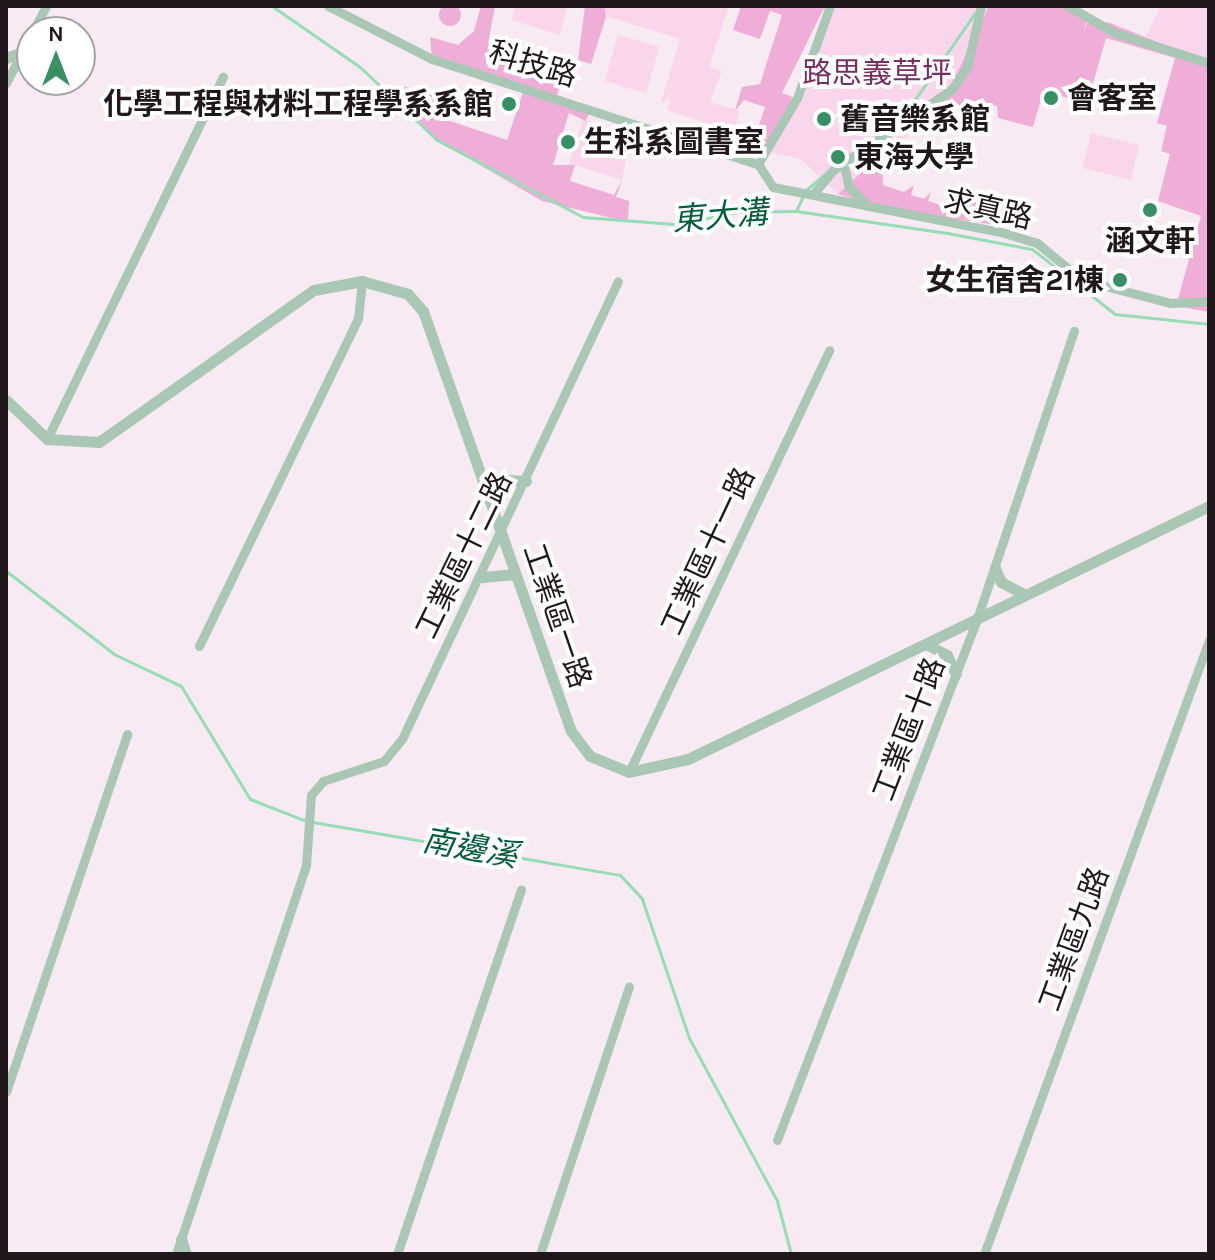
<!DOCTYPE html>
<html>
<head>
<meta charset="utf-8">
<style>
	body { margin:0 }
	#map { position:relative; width:1215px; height:1260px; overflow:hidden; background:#fff9fd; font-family:Karla,"Noto Sans TC",sans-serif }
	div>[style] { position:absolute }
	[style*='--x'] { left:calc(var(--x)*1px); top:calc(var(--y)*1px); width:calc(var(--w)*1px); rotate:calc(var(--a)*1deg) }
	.built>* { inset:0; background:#f8eaf2 }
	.green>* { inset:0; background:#f9d6ec; transform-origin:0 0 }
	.forest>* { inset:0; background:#eeaed7 }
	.round { border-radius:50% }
	.stream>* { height:3px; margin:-1.5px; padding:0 1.5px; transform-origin:1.5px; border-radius:1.5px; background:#96ddb5 }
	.minor>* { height:9px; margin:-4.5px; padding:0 4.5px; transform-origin:4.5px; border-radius:4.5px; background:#a9c7b4 }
	.tertiary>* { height:11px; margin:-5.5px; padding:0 5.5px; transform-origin:5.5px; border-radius:5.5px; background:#a9c7b4 }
	.dots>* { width:22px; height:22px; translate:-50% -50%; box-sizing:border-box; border:4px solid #fff; border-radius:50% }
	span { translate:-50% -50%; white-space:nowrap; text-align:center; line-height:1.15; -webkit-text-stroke:8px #fff; paint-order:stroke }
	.street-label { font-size:30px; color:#21181e }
	.park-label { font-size:30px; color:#772e62 }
	.poi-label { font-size:30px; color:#21181e; font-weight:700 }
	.left { translate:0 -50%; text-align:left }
	.right { translate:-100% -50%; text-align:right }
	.water-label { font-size:32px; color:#035e39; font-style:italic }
	.frame { position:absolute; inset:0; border:8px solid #21181e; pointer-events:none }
	.north { position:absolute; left:16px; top:16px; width:80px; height:80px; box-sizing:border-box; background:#fff; border:2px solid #a6a3a5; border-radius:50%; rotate:0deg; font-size:22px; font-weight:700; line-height:32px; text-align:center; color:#21181e }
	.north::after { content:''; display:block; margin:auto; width:28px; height:36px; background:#388f64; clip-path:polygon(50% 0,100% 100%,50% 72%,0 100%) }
</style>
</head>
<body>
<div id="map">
	<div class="built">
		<i style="clip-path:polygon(evenodd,6px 6px,1209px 6px,1209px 1254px,6px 1254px,6px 6px,32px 32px,80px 32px,80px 80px,32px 80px,32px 32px)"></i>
	</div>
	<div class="green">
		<i style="clip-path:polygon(515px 6px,567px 6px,560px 35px,512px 20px)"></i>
		<i style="clip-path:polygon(604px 6px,729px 6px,709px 67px,722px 71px,710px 102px,740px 111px,733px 132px,667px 110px,670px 98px,661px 103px,680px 39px,602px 15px)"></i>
		<i style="clip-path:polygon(825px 6px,989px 6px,939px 110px,838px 194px,800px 159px,768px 152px,803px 81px)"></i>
		<i style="clip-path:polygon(1161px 6px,1209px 6px,1209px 63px,1145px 38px)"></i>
		<i style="left:618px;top:35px;width:43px;height:48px;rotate:16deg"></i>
		<i style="clip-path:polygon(583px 119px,630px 137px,622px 180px,575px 165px,567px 170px)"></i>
		<i style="left:1091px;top:133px;width:50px;height:36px;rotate:14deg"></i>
	</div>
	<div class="forest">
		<i class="round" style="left:439px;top:4px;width:22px;height:22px"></i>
		<i style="clip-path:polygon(481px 6px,495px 6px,488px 44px,566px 68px,557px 95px,591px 108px,586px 121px,569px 113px,553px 165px,575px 165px,570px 181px,614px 195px,622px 180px,616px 197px,629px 201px,628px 222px,542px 201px,437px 140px,398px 102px,403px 86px,453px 102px,447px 120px,507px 140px,525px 86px,432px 59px,430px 37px,458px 45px,474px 31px)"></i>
		<i style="clip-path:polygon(585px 6px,604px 6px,606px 17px,591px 64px,578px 60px)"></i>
		<i style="clip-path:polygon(741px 6px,825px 6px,782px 93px,795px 98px,768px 152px,754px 155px,725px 150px,728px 139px,752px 146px,765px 107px,744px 100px,735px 111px,742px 87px,760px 84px,782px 15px,770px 11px,760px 39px,733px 30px)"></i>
		<i style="clip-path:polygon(989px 6px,1068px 6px,1088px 14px,1084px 32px,1089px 18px,1110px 23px,1209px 63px,1209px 312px,1176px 306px,1201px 216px,1158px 201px,1170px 154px,1161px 151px,1167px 126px,1157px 123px,1175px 58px,1106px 38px,1092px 87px,1078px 83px,1073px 99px,1043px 92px,1033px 127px,998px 118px,997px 106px,983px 102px,970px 119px,939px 110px)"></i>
		<i style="clip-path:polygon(882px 154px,883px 185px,904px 192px,914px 185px,911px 195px,924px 199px,931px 192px,928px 201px,947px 207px,954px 188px,1010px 204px,1026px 215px,1025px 229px,885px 209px,838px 194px)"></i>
	</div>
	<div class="stream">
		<i style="--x:272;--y:6;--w:107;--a:34.7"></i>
		<i style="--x:360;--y:67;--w:106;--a:43.5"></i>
		<i style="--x:437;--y:140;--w:165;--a:27.8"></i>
		<i style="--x:583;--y:217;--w:91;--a:4.4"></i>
		<i style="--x:674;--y:224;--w:65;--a:-10.6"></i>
		<i style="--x:738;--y:212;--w:58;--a:-1"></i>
		<i style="--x:796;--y:211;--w:153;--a:8.3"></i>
		<i style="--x:947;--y:233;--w:86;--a:10.7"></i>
		<i style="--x:1032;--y:249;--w:105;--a:38.1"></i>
		<i style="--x:1115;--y:314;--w:95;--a:6.1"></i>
		<i style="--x:902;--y:118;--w:128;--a:-55.2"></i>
		<i style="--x:796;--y:211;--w:23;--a:-65"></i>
		<i style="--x:806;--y:190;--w:46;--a:-40.6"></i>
		<i style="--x:6;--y:571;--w:136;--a:37.5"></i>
		<i style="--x:114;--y:654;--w:74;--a:25.5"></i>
		<i style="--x:181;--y:686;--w:132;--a:58.6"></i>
		<i style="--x:250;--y:799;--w:60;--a:21.4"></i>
		<i style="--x:313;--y:822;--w:312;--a:9.8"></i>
		<i style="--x:620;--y:875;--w:33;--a:47"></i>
		<i style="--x:642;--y:899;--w:147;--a:71.3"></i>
		<i style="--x:689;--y:1038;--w:185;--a:61.6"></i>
		<i style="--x:777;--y:1201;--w:55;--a:75.2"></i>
	</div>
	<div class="minor">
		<i style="--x:328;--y:6;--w:117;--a:27"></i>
		<i style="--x:432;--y:59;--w:342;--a:17.9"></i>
		<i style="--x:1068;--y:6;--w:54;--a:29.9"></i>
		<i style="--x:1115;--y:33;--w:99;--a:17.7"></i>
		<i style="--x:6;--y:83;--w:87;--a:-62.5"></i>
		<i style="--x:758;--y:164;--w:27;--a:57"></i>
		<i style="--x:773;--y:187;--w:232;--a:11.2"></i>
		<i style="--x:1001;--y:232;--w:38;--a:17"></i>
		<i style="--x:1037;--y:243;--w:58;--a:39.4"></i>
		<i style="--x:1082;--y:280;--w:91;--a:14.6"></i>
		<i style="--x:1170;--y:303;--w:39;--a:-3"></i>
		<i style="--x:758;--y:164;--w:77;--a:-59.4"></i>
		<i style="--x:797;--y:98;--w:98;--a:-70.3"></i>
		<i style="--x:844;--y:166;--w:22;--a:77"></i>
		<i style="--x:849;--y:187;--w:23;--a:45"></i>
		<i style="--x:814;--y:193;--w:30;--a:-50"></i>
		<i style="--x:833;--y:170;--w:144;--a:-34.2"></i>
		<i style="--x:952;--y:89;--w:27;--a:-56"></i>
		<i style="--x:967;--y:67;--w:63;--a:-77.1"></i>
		<i style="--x:47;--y:439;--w:403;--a:-64.1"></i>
		<i style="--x:199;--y:646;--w:364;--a:-64.1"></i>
		<i style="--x:358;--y:319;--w:38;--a:-84"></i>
		<i style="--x:629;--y:772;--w:467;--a:-64.6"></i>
		<i style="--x:6;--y:1092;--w:378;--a:-71.3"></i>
		<i style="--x:777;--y:1140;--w:558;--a:-69"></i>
		<i style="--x:977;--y:619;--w:304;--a:-71.4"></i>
		<i style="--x:176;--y:1254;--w:410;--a:-71.5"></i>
		<i style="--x:306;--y:865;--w:70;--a:-85.9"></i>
		<i style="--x:311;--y:795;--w:18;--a:-49"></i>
		<i style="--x:323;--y:781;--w:64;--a:-18.2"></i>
		<i style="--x:384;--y:761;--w:28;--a:-51"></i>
		<i style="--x:402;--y:739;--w:506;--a:-64.75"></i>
		<i style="--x:397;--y:1254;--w:385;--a:-71.2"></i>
		<i style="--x:540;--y:1254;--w:282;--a:-71.6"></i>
		<i style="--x:984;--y:1254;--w:654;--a:-69.87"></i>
	</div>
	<div class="tertiary">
		<i style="--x:6;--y:58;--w:15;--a:-20"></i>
		<i style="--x:6;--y:400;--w:57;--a:43.6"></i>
		<i style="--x:47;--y:439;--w:52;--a:3.3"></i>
		<i style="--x:99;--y:442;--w:263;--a:-35.3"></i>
		<i style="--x:314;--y:290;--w:49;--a:-10.6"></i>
		<i style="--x:362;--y:281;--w:48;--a:15.8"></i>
		<i style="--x:408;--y:294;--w:23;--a:49"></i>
		<i style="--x:423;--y:311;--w:445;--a:70.6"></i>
		<i style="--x:571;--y:731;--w:31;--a:53"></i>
		<i style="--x:590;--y:756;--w:42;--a:22.3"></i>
		<i style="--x:629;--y:772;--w:60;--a:-12.4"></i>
		<i style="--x:688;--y:759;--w:579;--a:-25.9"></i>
		<i style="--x:484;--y:478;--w:42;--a:4.1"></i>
		<i style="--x:995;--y:568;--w:15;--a:67"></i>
		<i style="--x:1001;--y:582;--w:27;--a:28"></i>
		<i style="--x:482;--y:577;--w:33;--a:-5"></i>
		<i style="--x:926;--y:644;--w:24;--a:28"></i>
		<i style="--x:947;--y:655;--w:21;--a:65"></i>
		<i style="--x:181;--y:1239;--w:16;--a:72"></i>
	</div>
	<div class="dots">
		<i style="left:1051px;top:98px;background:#388f64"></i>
		<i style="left:509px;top:104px;background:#388f64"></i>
		<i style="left:824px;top:119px;background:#388f64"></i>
		<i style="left:568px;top:142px;background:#388f64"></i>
		<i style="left:838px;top:157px;background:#388f64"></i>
		<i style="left:1150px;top:210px;background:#388f64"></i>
		<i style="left:1120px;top:280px;background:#388f64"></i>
	</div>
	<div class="street-label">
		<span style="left:533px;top:64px;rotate:17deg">科技路</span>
		<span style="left:988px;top:209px;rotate:13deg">求真路</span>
		<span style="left:708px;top:551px;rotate:-65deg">工業區十一路</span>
		<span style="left:464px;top:555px;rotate:-64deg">工業區十二路</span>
		<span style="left:557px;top:616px;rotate:71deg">工業區一路</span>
		<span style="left:909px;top:729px;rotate:-69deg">工業區十路</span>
		<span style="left:1074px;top:939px;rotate:-70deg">工業區九路</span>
	</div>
	<div class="park-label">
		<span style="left:877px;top:73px">路思義草坪</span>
	</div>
	<div class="poi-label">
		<span class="left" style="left:1067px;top:98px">會客室</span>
		<span class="right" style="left:493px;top:104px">化學工程與材料工程學系系館</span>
		<span class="left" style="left:840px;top:119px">舊音樂系館</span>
		<span class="left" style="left:584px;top:142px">生科系圖書室</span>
		<span class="left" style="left:854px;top:157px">東海大學</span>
		<span style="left:1150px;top:241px">涵文軒</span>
		<span class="right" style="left:1104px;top:280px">女生宿舍21棟</span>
	</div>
	<div class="water-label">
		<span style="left:720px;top:217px;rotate:-5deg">東大溝</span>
		<span style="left:470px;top:849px;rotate:10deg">南邊溪</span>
	</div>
	<div class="frame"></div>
	<div class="north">N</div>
</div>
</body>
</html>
